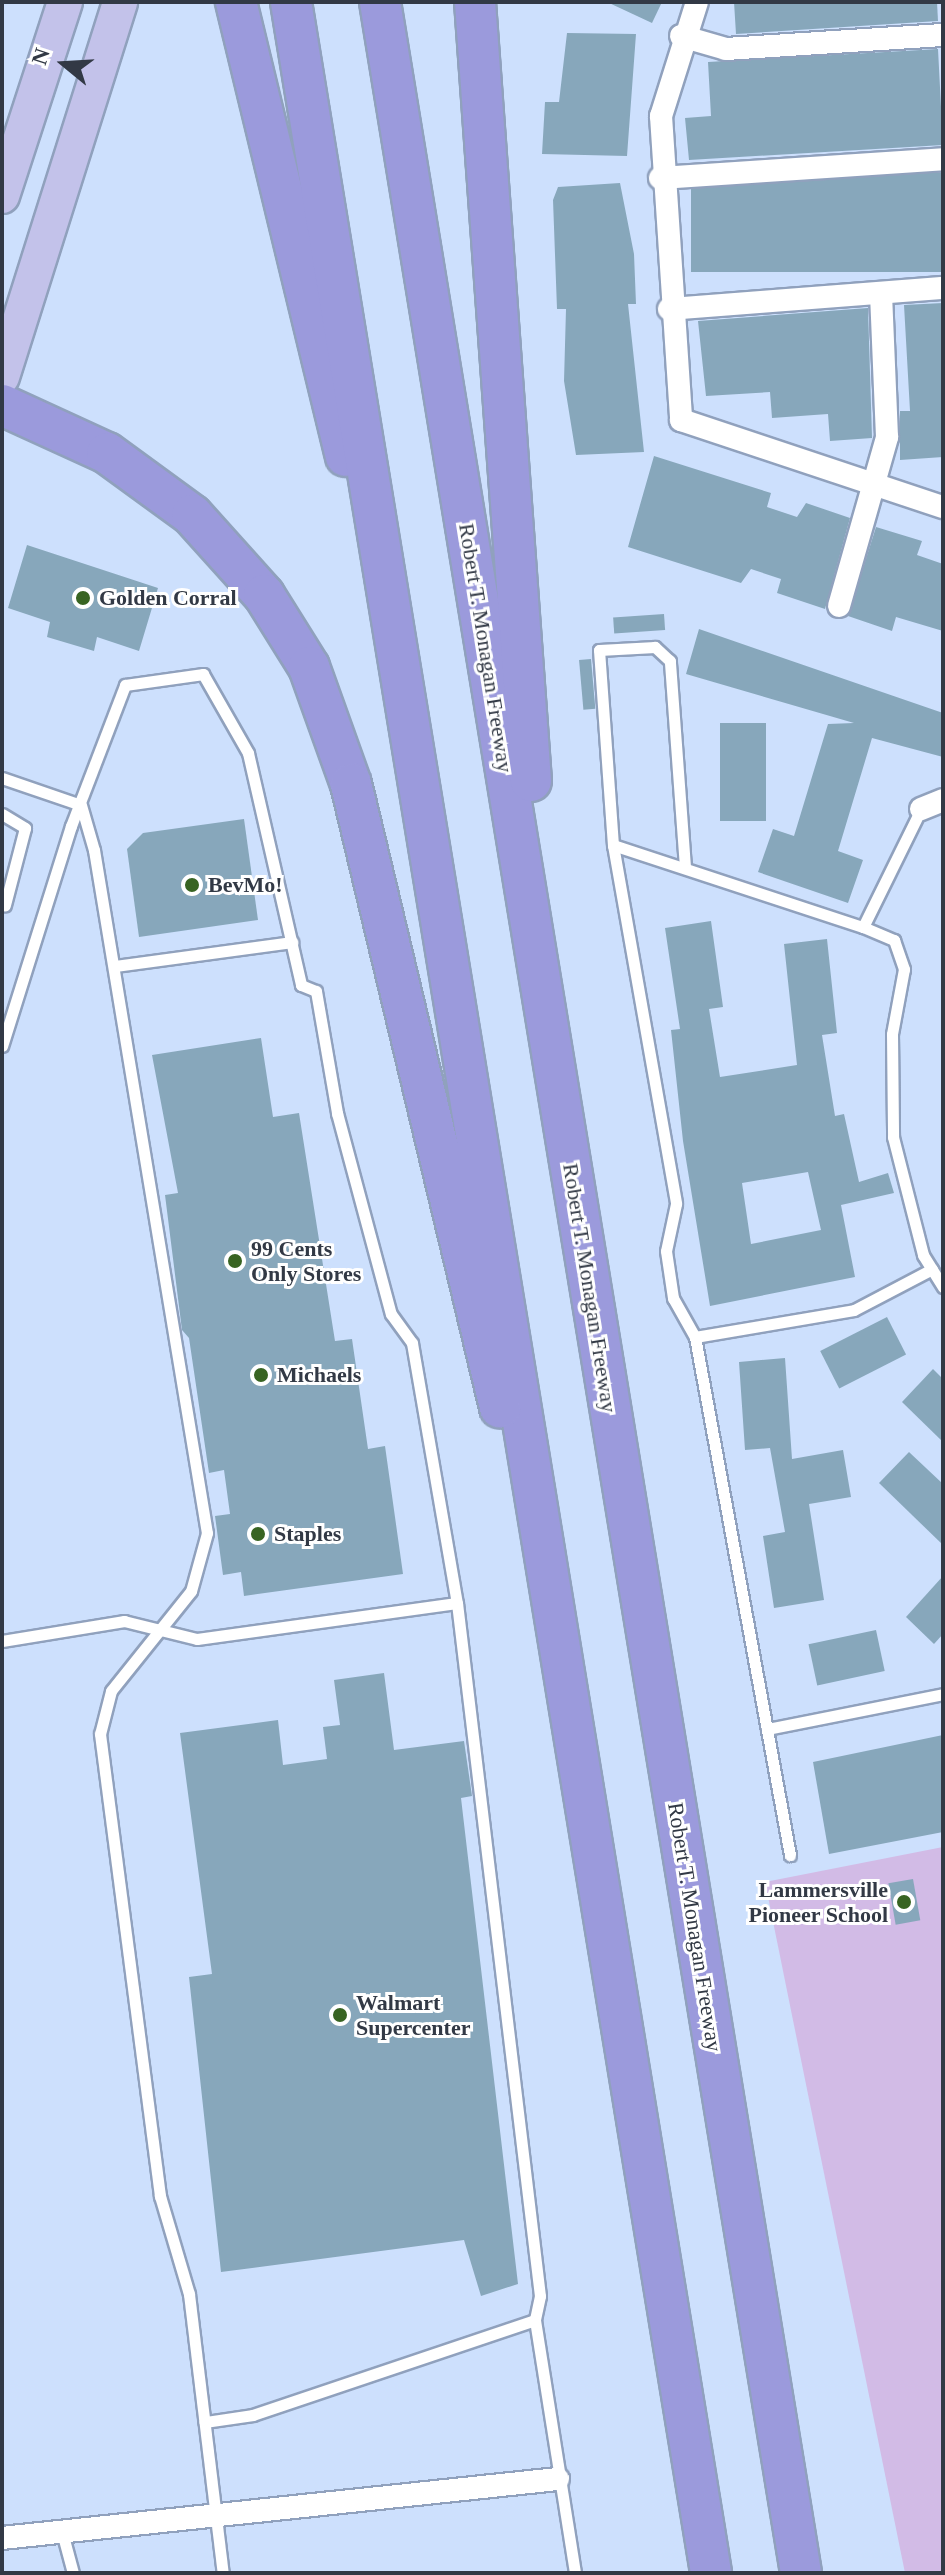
<!DOCTYPE html>
<html>
<head>
<meta charset="utf-8">
<style>
	body { margin:0 }
	#map { position:relative; width:945px; height:2575px; overflow:hidden; background:#cde0fd; font-family:Georgia,serif }
	div>[style] { position:absolute }
	[style*='--x'] { left:calc(var(--x)*1px); top:calc(var(--y)*1px); width:calc(var(--w)*1px); rotate:calc(var(--a)*1deg) }
	.green>* { inset:0; background:#d2bbe6 }
	.building>* { inset:0; background:#87a7bb; transform-origin:0 0 }
	.roads { filter:drop-shadow(2px 0 #90a1bd) drop-shadow(-2px 0 #90a1bd) drop-shadow(0 2px #90a1bd) drop-shadow(0 -2px #90a1bd) }
	.service>* { height:11px; margin:-5.5px; padding:0 5.5px; transform-origin:5.5px; border-radius:5.5px; background:#fff }
	.minor>* { height:22px; margin:-11px; padding:0 11px; transform-origin:11px; border-radius:11px; background:#fff }
	.primary>* { height:34px; margin:-17px; padding:0 17px; transform-origin:17px; border-radius:17px; background:#c3c2ea }
	.motorway>* { height:40px; margin:-20px; padding:0 20px; transform-origin:20px; border-radius:20px; background:#9b9adc }
	.dots>* { width:22px; height:22px; translate:-50% -50%; box-sizing:border-box; border:4px solid #fff; border-radius:50% }
	span { translate:-50% -50%; white-space:nowrap; text-align:center; line-height:1.15; -webkit-text-stroke:6px #fff; paint-order:stroke }
	.poi-label { font-size:22px; color:#323945; font-weight:700 }
	.left { translate:0 -50%; text-align:left }
	.right { translate:-100% -50%; text-align:right }
	.street-label { font-size:22px; color:#323945 }
	.frame { position:absolute; inset:0; border:4px solid #323945; pointer-events:none }
	.north { position:absolute; left:24px; top:24px; width:80px; height:80px; -webkit-text-stroke:6px #fff; paint-order:stroke; rotate:288deg; font-size:22px; font-weight:700; line-height:32px; text-align:center; color:#323945 }
	.north::after { content:''; display:block; margin:auto; width:28px; height:36px; background:#323945; clip-path:polygon(50% 0,100% 100%,50% 72%,0 100%) }
</style>
</head>
<body>
<div id="map">
	<div class="green">
		<i style="clip-path:polygon(943px 1847px,943px 2573px,905px 2573px,765px 1882px)"></i>
	</div>
	<div class="building">
		<i style="clip-path:polygon(607px 2px,662px 2px,652px 23px)"></i>
		<i style="clip-path:polygon(734px 2px,937px 2px,938px 21px,736px 34px)"></i>
		<i style="clip-path:polygon(567px 33px,636px 34px,627px 156px,542px 154px,545px 102px,559px 102px)"></i>
		<i style="clip-path:polygon(938px 49px,943px 145px,689px 160px,685px 118px,711px 116px,708px 62px)"></i>
		<i style="left:943px;top:173px;width:99px;height:252px;rotate:90deg"></i>
		<i style="clip-path:polygon(620px 183px,634px 254px,636px 304px,628px 304px,644px 452px,576px 455px,564px 381px,566px 309px,557px 309px,553px 200px,558px 187px)"></i>
		<i style="clip-path:polygon(943px 303px,943px 457px,900px 460px,900px 411px,910px 411px,904px 305px)"></i>
		<i style="clip-path:polygon(868px 308px,872px 438px,830px 441px,828px 414px,772px 418px,770px 392px,706px 396px,698px 321px)"></i>
		<i style="clip-path:polygon(654px 456px,771px 493px,767px 507px,797px 517px,806px 503px,850px 518px,825px 609px,777px 593px,781px 579px,751px 569px,741px 583px,628px 547px)"></i>
		<i style="clip-path:polygon(876px 527px,922px 541px,917px 555px,943px 564px,943px 631px,896px 617px,892px 631px,848px 616px)"></i>
		<i style="clip-path:polygon(27px 545px,158px 588px,139px 651px,97px 637px,94px 651px,47px 637px,50px 622px,8px 608px)"></i>
		<i style="left:664px;top:614px;width:16px;height:51px;rotate:86deg"></i>
		<i style="clip-path:polygon(699px 629px,943px 713px,943px 757px,872px 738px,838px 851px,863px 860px,848px 903px,758px 872px,773px 829px,794px 836px,828px 724px,854px 723px,686px 674px)"></i>
		<i style="left:591px;top:659px;width:50px;height:12px;rotate:85deg"></i>
		<i style="left:720px;top:723px;width:46px;height:98px"></i>
		<i style="clip-path:polygon(244px 819px,258px 920px,139px 937px,127px 849px,143px 833px)"></i>
		<i style="clip-path:polygon(evenodd,711px 921px,723px 1007px,709px 1009px,720px 1077px,797px 1065px,784px 944px,827px 939px,837px 1033px,822px 1035px,835px 1116px,844px 1114px,859px 1182px,888px 1173px,894px 1193px,841px 1205px,855px 1277px,710px 1306px,683px 1141px,671px 1030px,680px 1029px,665px 928px,711px 921px,808px 1172px,821px 1230px,751px 1244px,742px 1183px,808px 1172px)"></i>
		<i style="clip-path:polygon(261px 1038px,273px 1117px,299px 1113px,335px 1341px,352px 1339px,368px 1449px,385px 1446px,403px 1574px,244px 1596px,241px 1572px,223px 1575px,215px 1516px,230px 1514px,224px 1470px,209px 1473px,189px 1338px,182px 1330px,165px 1195px,178px 1193px,152px 1055px)"></i>
		<i style="left:887px;top:1317px;width:42px;height:75px;rotate:63deg"></i>
		<i style="clip-path:polygon(785px 1358px,792px 1459px,843px 1450px,851px 1497px,809px 1504px,824px 1600px,774px 1608px,763px 1536px,785px 1532px,770px 1448px,745px 1450px,739px 1362px)"></i>
		<i style="clip-path:polygon(933px 1369px,943px 1379px,943px 1442px,902px 1402px)"></i>
		<i style="clip-path:polygon(909px 1452px,943px 1484px,943px 1545px,879px 1483px)"></i>
		<i style="clip-path:polygon(943px 1576px,943px 1634px,934px 1644px,906px 1617px)"></i>
		<i style="left:876px;top:1630px;width:42px;height:69px;rotate:78deg"></i>
		<i style="clip-path:polygon(384px 1673px,394px 1750px,464px 1741px,472px 1796px,461px 1798px,518px 2284px,481px 2296px,464px 2240px,221px 2272px,189px 1977px,212px 1974px,180px 1733px,278px 1720px,283px 1765px,327px 1759px,323px 1727px,340px 1725px,334px 1680px)"></i>
		<i style="clip-path:polygon(943px 1735px,943px 1832px,829px 1854px,813px 1762px)"></i>
		<i style="left:913px;top:1879px;width:42px;height:25px;rotate:80deg"></i>
	</div>
	<div class="roads">
		<div class="service">
			<i style="--x:2;--y:778;--w:83;--a:18.9"></i>
			<i style="--x:81;--y:805;--w:47;--a:73.9"></i>
			<i style="--x:94;--y:850;--w:692;--a:80.61"></i>
			<i style="--x:207;--y:1533;--w:60;--a:105.4"></i>
			<i style="--x:191;--y:1591;--w:128;--a:128.7"></i>
			<i style="--x:111;--y:1691;--w:44;--a:104.3"></i>
			<i style="--x:100;--y:1734;--w:466;--a:82.6"></i>
			<i style="--x:160;--y:2196;--w:102;--a:73.5"></i>
			<i style="--x:189;--y:2294;--w:281;--a:83.1"></i>
			<i style="--x:2;--y:814;--w:27;--a:31"></i>
			<i style="--x:25;--y:828;--w:80;--a:104.6"></i>
			<i style="--x:613;--y:845;--w:364;--a:80"></i>
			<i style="--x:676;--y:1204;--w:48;--a:102"></i>
			<i style="--x:666;--y:1251;--w:48;--a:81.5"></i>
			<i style="--x:673;--y:1298;--w:45;--a:60.6"></i>
			<i style="--x:695;--y:1337;--w:161;--a:-9.6"></i>
			<i style="--x:854;--y:1310;--w:88;--a:-27.7"></i>
			<i style="--x:685;--y:867;--w:207;--a:-94.2"></i>
			<i style="--x:670;--y:661;--w:21;--a:-137"></i>
			<i style="--x:655;--y:647;--w:56;--a:176.9"></i>
			<i style="--x:599;--y:650;--w:196;--a:85.9"></i>
			<i style="--x:613;--y:845;--w:263;--a:18.2"></i>
			<i style="--x:863;--y:927;--w:131;--a:-63.8"></i>
			<i style="--x:863;--y:927;--w:34;--a:23"></i>
			<i style="--x:894;--y:940;--w:31;--a:71"></i>
			<i style="--x:904;--y:969;--w:66;--a:100.5"></i>
			<i style="--x:892;--y:1034;--w:103;--a:89.4"></i>
			<i style="--x:893;--y:1137;--w:122;--a:75.7"></i>
			<i style="--x:923;--y:1255;--w:38;--a:58"></i>
			<i style="--x:115;--y:966;--w:179;--a:-7.7"></i>
			<i style="--x:2;--y:1046;--w:231;--a:-72.6"></i>
			<i style="--x:71;--y:826;--w:151;--a:-69"></i>
			<i style="--x:125;--y:685;--w:79;--a:-8"></i>
			<i style="--x:203;--y:674;--w:91;--a:60.3"></i>
			<i style="--x:248;--y:753;--w:238;--a:77.1"></i>
			<i style="--x:301;--y:985;--w:16;--a:22"></i>
			<i style="--x:316;--y:991;--w:124;--a:80.2"></i>
			<i style="--x:337;--y:1113;--w:208;--a:75"></i>
			<i style="--x:391;--y:1314;--w:36;--a:54"></i>
			<i style="--x:412;--y:1343;--w:264;--a:80.2"></i>
			<i style="--x:457;--y:1603;--w:698;--a:83.17"></i>
			<i style="--x:540;--y:2296;--w:25;--a:102"></i>
			<i style="--x:535;--y:2320;--w:298;--a:161.4"></i>
			<i style="--x:253;--y:2415;--w:49;--a:171.7"></i>
			<i style="--x:695;--y:1337;--w:527;--a:79.61"></i>
			<i style="--x:2;--y:1641;--w:124;--a:-9.3"></i>
			<i style="--x:124;--y:1621;--w:75;--a:13.9"></i>
			<i style="--x:197;--y:1639;--w:262;--a:-7.9"></i>
			<i style="--x:767;--y:1729;--w:179;--a:-11.2"></i>
			<i style="--x:535;--y:2320;--w:256;--a:81"></i>
			<i style="--x:62;--y:2532;--w:42;--a:75"></i>
		</div>
		<div class="minor">
			<i style="--x:697;--y:2;--w:120;--a:107.5"></i>
			<i style="--x:661;--y:116;--w:305;--a:86.2"></i>
			<i style="--x:681;--y:420;--w:276;--a:18.4"></i>
			<i style="--x:681;--y:36;--w:47;--a:16.1"></i>
			<i style="--x:726;--y:49;--w:217;--a:-3.7"></i>
			<i style="--x:660;--y:178;--w:284;--a:-3.8"></i>
			<i style="--x:669;--y:309;--w:275;--a:-4.4"></i>
			<i style="--x:839;--y:606;--w:176;--a:-74.1"></i>
			<i style="--x:887;--y:437;--w:144;--a:-92.4"></i>
			<i style="--x:921;--y:809;--w:24;--a:-22"></i>
			<i style="--x:2;--y:2538;--w:559;--a:-6.06"></i>
		</div>
		<div class="primary">
			<i style="--x:2;--y:196;--w:204;--a:-72"></i>
			<i style="--x:2;--y:377;--w:393;--a:-72.5"></i>
		</div>
		<div class="motorway">
			<i style="--x:236;--y:2;--w:467;--a:76.4"></i>
			<i style="--x:291;--y:2;--w:2605;--a:80.72"></i>
			<i style="--x:380;--y:2;--w:2605;--a:80.7"></i>
			<i style="--x:475;--y:2;--w:781;--a:85.89"></i>
			<i style="--x:2;--y:405;--w:115;--a:24.6"></i>
			<i style="--x:107;--y:453;--w:105;--a:36.1"></i>
			<i style="--x:192;--y:515;--w:108;--a:48"></i>
			<i style="--x:264;--y:595;--w:85;--a:58"></i>
			<i style="--x:309;--y:667;--w:124;--a:70.3"></i>
			<i style="--x:351;--y:784;--w:641;--a:76.55"></i>
		</div>
	</div>
	<div class="dots">
		<i style="left:83px;top:598px;background:#386422"></i>
		<i style="left:192px;top:885px;background:#386422"></i>
		<i style="left:235px;top:1261px;background:#386422"></i>
		<i style="left:261px;top:1375px;background:#386422"></i>
		<i style="left:258px;top:1534px;background:#386422"></i>
		<i style="left:904px;top:1902px;background:#386422"></i>
		<i style="left:340px;top:2015px;background:#386422"></i>
	</div>
	<div class="poi-label">
		<span class="left" style="left:99px;top:598px">Golden Corral</span>
		<span class="left" style="left:208px;top:885px">BevMo!</span>
		<span class="left" style="left:251px;top:1261px">99 Cents<br>Only Stores</span>
		<span class="left" style="left:277px;top:1375px">Michaels</span>
		<span class="left" style="left:274px;top:1534px">Staples</span>
		<span class="right" style="left:888px;top:1902px">Lammersville<br>Pioneer School</span>
		<span class="left" style="left:356px;top:2015px">Walmart<br>Supercenter</span>
	</div>
	<div class="street-label">
		<span style="left:486px;top:648px;rotate:81deg">Robert T. Monagan Freeway</span>
		<span style="left:590px;top:1288px;rotate:81deg">Robert T. Monagan Freeway</span>
		<span style="left:695px;top:1927px;rotate:81deg">Robert T. Monagan Freeway</span>
	</div>
	<div class="frame"></div>
	<div class="north">N</div>
</div>
</body>
</html>
